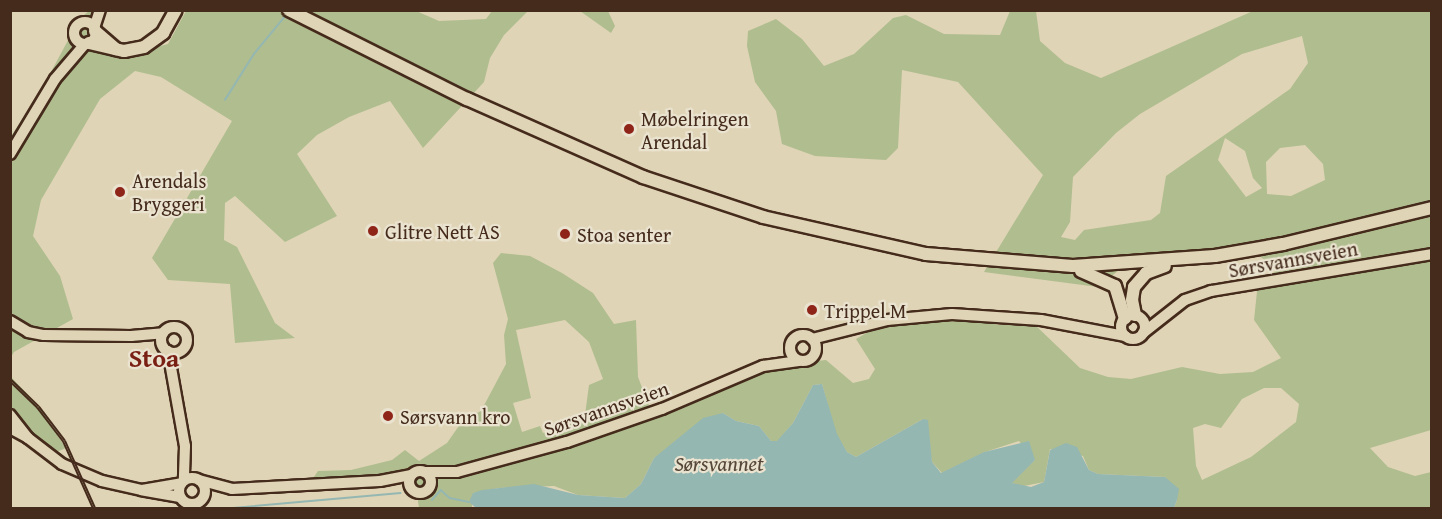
<!DOCTYPE html>
<html>
<head>
<meta charset="utf-8">
<style>
	body { margin:0 }
	#map { position:relative; width:1442px; height:519px; overflow:hidden; background:#dfd4b6; font-family:"Gentium Book Plus",serif }
	div>[style] { position:absolute }
	[style*='--x'] { left:calc(var(--x)*1px); top:calc(var(--y)*1px); width:calc(var(--w)*1px); rotate:calc(var(--a)*1deg) }
	.green>* { inset:0; background:#b0bd8f }
	.water>* { inset:0; background:#94b7b2 }
	.stream>* { height:1.5px; margin:-0.75px; padding:0 0.75px; transform-origin:0.75px; border-radius:0.75px; background:#94b7b2 }
	.roads { filter:drop-shadow(2px 0 #452b1b) drop-shadow(-2px 0 #452b1b) drop-shadow(0 2px #452b1b) drop-shadow(0 -2px #452b1b) }
	.major>* { height:10px; margin:-5px; padding:0 5px; transform-origin:5px; border-radius:5px; background:#dfd4b6 }
	.major>.ring { margin:-5px; padding:0; box-sizing:content-box; background:none; border:10px solid #dfd4b6; border-radius:50% }
	.highway>* { height:12px; margin:-6px; padding:0 6px; transform-origin:6px; border-radius:6px; background:#dfd4b6 }
	.rail>* { height:4px; margin-top:-2px; transform-origin:0; background:repeating-linear-gradient(90deg,#eae3d0 0 4.5px,#452b1b 0 9px); box-sizing:border-box; border-block:2px solid #452b1b }
	.dots>* { width:16px; height:16px; translate:-50% -50%; box-sizing:border-box; border:3px solid #eae3d0; border-radius:50% }
	span { translate:-50% -50%; white-space:nowrap; text-align:center; line-height:1.15; -webkit-text-stroke:4.5px #eae3d0; paint-order:stroke }
	.poi-label { font-size:20px; color:#452b1b }
	.left { translate:0 -50%; text-align:left }
	.street-label { font-size:20px; color:#452b1b }
	.water-label { font-size:21px; color:#554739; font-style:italic }
	.district-label { font-size:26px; color:#7a1f14; font-weight:700 }
	.frame { position:absolute; inset:0; border:12px solid #452b1b; pointer-events:none }
</style>
</head>
<body>
<div id="map">
	<div class="green">
		<i style="clip-path:polygon(414px 10px,439px 21px,486px 19px,492px 11px,528px 11px,504px 35px,490px 58px,484px 82px,423px 148px,390px 101px,349px 117px,317px 135px,297px 154px,337px 216px,285px 242px,235px 196px,225px 203px,224px 240px,237px 247px,275px 323px,295px 338px,235px 343px,230px 284px,168px 280px,152px 258px,232px 121px,161px 77px,135px 71px,100px 99px,41px 200px,33px 236px,60px 276px,73px 319px,14px 352px,11px 357px,11px 136px,37px 98px,80px 18px,89px 11px,102px 11px,97px 26px,105px 45px,138px 52px,168px 44px,186px 11px)"></i>
		<i style="clip-path:polygon(580px 11px,608px 11px,615px 26px,611px 33px)"></i>
		<i style="clip-path:polygon(evenodd,1010px 11px,1036px 11px,1040px 41px,1065px 63px,1101px 78px,1253px 11px,1431px 11px,1431px 430px,1370px 448px,1388px 467px,1415px 476px,1431px 472px,1431px 508px,1174px 508px,1177px 500px,1165px 477px,1098px 474px,1089px 470px,1083px 456px,1050px 449px,1044px 482px,1019px 487px,1012px 483px,1013px 479px,1035px 460px,1019px 441px,985px 452px,942px 473px,932px 462px,923px 419px,856px 457px,847px 452px,836px 434px,822px 384px,813px 385px,793px 423px,778px 441px,771px 441px,759px 426px,736px 421px,723px 413px,654px 458px,641px 484px,625px 498px,578px 495px,554px 486px,499px 488px,473px 493px,472px 507px,476px 508px,419px 508px,416px 487px,389px 480px,309px 484px,318px 471px,351px 470px,392px 460px,405px 450px,419px 461px,447px 443px,463px 420px,481px 411px,506px 364px,504px 335px,508px 319px,493px 263px,501px 253px,530px 256px,562px 273px,593px 293px,614px 324px,636px 320px,638px 377px,651px 411px,771px 366px,826px 360px,853px 383px,869px 379px,875px 369px,856px 339px,884px 323px,958px 313px,998px 325px,1034px 324px,1080px 368px,1108px 377px,1131px 379px,1182px 367px,1220px 374px,1253px 372px,1281px 358px,1254px 320px,1258px 282px,1278px 270px,1258px 255px,1229px 252px,1124px 266px,1098px 287px,984px 272px,1043px 175px,958px 82px,902px 70px,898px 148px,886px 160px,815px 156px,782px 144px,776px 111px,755px 82px,747px 46px,748px 31px,776px 19px,802px 39px,824px 66px,854px 54px,893px 18px,906px 15px,944px 34px,1000px 35px,1010px 11px,1302px 36px,1308px 63px,1290px 89px,1166px 176px,1160px 213px,1151px 220px,1084px 230px,1075px 240px,1061px 237px,1070px 222px,1073px 177px,1116px 133px,1140px 114px,1242px 54px,1302px 36px,1010px 11px,1225px 138px,1245px 151px,1253px 178px,1262px 188px,1246px 197px,1218px 160px,1225px 138px,1010px 11px,1305px 145px,1323px 164px,1325px 180px,1291px 196px,1267px 194px,1266px 162px,1280px 148px,1305px 145px,1010px 11px,565px 320px,589px 342px,603px 379px,589px 385px,585px 415px,543px 433px,540px 426px,522px 432px,513px 403px,531px 398px,516px 330px,565px 320px,1010px 11px,1264px 388px,1281px 388px,1299px 404px,1296px 422px,1251px 457px,1202px 480px,1196px 466px,1193px 428px,1205px 424px,1221px 428px,1242px 399px,1264px 388px)"></i>
		<i style="clip-path:polygon(10px 376px,37px 404px,66px 448px,49px 455px,11px 423px)"></i>
	</div>
	<div class="water">
		<i style="clip-path:polygon(822px 384px,837px 434px,847px 452px,856px 457px,923px 419px,928px 420px,932px 462px,941px 473px,984px 452px,1029px 441px,1035px 460px,1012px 483px,1031px 487px,1044px 482px,1050px 450px,1066px 443px,1077px 447px,1089px 470px,1098px 474px,1165px 477px,1179px 489px,1177px 500px,1174px 508px,476px 508px,469px 502px,473px 493px,482px 490px,534px 484px,578px 495px,625px 498px,641px 484px,654px 458px,703px 418px,723px 413px,736px 421px,759px 426px,771px 441px,777px 441px,793px 423px,813px 385px)"></i>
	</div>
	<div class="stream">
		<i style="--x:225;--y:100;--w:54;--a:-57.8"></i>
		<i style="--x:254;--y:54;--w:52;--a:-50.5"></i>
		<i style="--x:432;--y:500;--w:13;--a:-48"></i>
		<i style="--x:441;--y:490;--w:12;--a:42"></i>
		<i style="--x:450;--y:498;--w:19;--a:12"></i>
		<i style="--x:233;--y:508;--w:168;--a:-5.1"></i>
	</div>
	<div class="roads">
		<div class="major">
			<i class="ring" style="left:74px;top:22px;width:12px;height:12px"></i>
			<i style="--x:94;--y:28;--w:19;--a:-72"></i>
			<i style="--x:10;--y:154;--w:87;--a:-59"></i>
			<i style="--x:55;--y:79;--w:46;--a:-49.4"></i>
			<i class="ring" style="left:1121px;top:315px;width:14px;height:14px"></i>
			<i style="--x:10;--y:321;--w:21;--a:31"></i>
			<i style="--x:28;--y:332;--w:16;--a:11"></i>
			<i style="--x:44;--y:335;--w:87;--a:0.7"></i>
			<i style="--x:131;--y:336;--w:32;--a:-5"></i>
			<i class="ring" style="left:161px;top:327px;width:16px;height:16px"></i>
			<i style="--x:1143;--y:333;--w:53;--a:-38.2"></i>
			<i style="--x:1185;--y:300;--w:28;--a:-19"></i>
			<i style="--x:1211;--y:291;--w:224;--a:-9.5"></i>
			<i class="ring" style="left:790px;top:335px;width:16px;height:16px"></i>
			<i style="--x:812;--y:339;--w:77;--a:-14.2"></i>
			<i style="--x:887;--y:320;--w:65;--a:-5.3"></i>
			<i style="--x:952;--y:314;--w:89;--a:3.9"></i>
			<i style="--x:1041;--y:320;--w:86;--a:10.8"></i>
			<i style="--x:168;--y:351;--w:97;--a:79.9"></i>
			<i style="--x:185;--y:446;--w:34;--a:92"></i>
			<i style="--x:10;--y:415;--w:29;--a:52"></i>
			<i style="--x:28;--y:438;--w:21;--a:-151"></i>
			<i style="--x:28;--y:438;--w:43;--a:37.4"></i>
			<i style="--x:62;--y:464;--w:43;--a:23"></i>
			<i style="--x:102;--y:481;--w:41;--a:12.7"></i>
			<i class="ring" style="left:409px;top:471px;width:12px;height:12px"></i>
			<i style="--x:424;--y:472;--w:33;--a:0"></i>
			<i style="--x:457;--y:472;--w:114;--a:-15.3"></i>
			<i style="--x:567;--y:442;--w:101;--a:-19.2"></i>
			<i style="--x:662;--y:409;--w:110;--a:-23.1"></i>
			<i style="--x:763;--y:366;--w:36;--a:-8"></i>
			<i class="ring" style="left:179px;top:478px;width:16px;height:16px"></i>
			<i style="--x:199;--y:480;--w:34;--a:15"></i>
			<i style="--x:232;--y:489;--w:148;--a:-3.1"></i>
			<i style="--x:380;--y:481;--w:32;--a:-11"></i>
			<i style="--x:180;--y:497;--w:39;--a:-170"></i>
			<i style="--x:142;--y:490;--w:40;--a:-10"></i>
		</div>
		<div class="highway">
			<i style="--x:289;--y:10;--w:199;--a:26.6"></i>
			<i style="--x:467;--y:99;--w:193;--a:23.9"></i>
			<i style="--x:643;--y:177;--w:126;--a:18.4"></i>
			<i style="--x:763;--y:217;--w:167;--a:12.8"></i>
			<i style="--x:926;--y:254;--w:147;--a:4.7"></i>
			<i style="--x:1073;--y:266;--w:142;--a:-4"></i>
			<i style="--x:1215;--y:256;--w:69;--a:-10"></i>
			<i style="--x:1283;--y:244;--w:153;--a:-13.6"></i>
			<i style="--x:95;--y:31;--w:28;--a:41"></i>
			<i style="--x:89;--y:43;--w:36;--a:13"></i>
			<i style="--x:124;--y:51;--w:20;--a:-11"></i>
			<i style="--x:144;--y:47;--w:24;--a:-36"></i>
			<i style="--x:163;--y:33;--w:26;--a:-61"></i>
			<i style="--x:1081;--y:271;--w:37;--a:24"></i>
			<i style="--x:1115;--y:286;--w:34;--a:73"></i>
			<i style="--x:1135;--y:315;--w:15;--a:-101"></i>
			<i style="--x:1132;--y:300;--w:13;--a:-81"></i>
			<i style="--x:1134;--y:287;--w:18;--a:-49"></i>
			<i style="--x:1146;--y:273;--w:20;--a:-20"></i>
		</div>
	</div>
	<div class="rail">
		<i style="--x:10;--y:380;--w:39;--a:44"></i>
		<i style="--x:38;--y:407;--w:43;--a:52.6"></i>
		<i style="--x:64;--y:441;--w:73;--a:65.9"></i>
	</div>
	<div class="dots">
		<i style="left:629px;top:129px;background:#8f2418"></i>
		<i style="left:120px;top:192px;background:#8f2418"></i>
		<i style="left:373px;top:231px;background:#8f2418"></i>
		<i style="left:565px;top:234px;background:#8f2418"></i>
		<i style="left:812px;top:310px;background:#8f2418"></i>
		<i style="left:388px;top:416px;background:#8f2418"></i>
	</div>
	<div class="poi-label">
		<span class="left" style="left:641px;top:130px">Møbelringen<br>Arendal</span>
		<span class="left" style="left:132px;top:192px">Arendals<br>Bryggeri</span>
		<span class="left" style="left:385px;top:231px">Glitre Nett AS</span>
		<span class="left" style="left:577px;top:234px">Stoa senter</span>
		<span class="left" style="left:824px;top:310px">Trippel M</span>
		<span class="left" style="left:400px;top:416px">Sørsvann kro</span>
	</div>
	<div class="street-label">
		<span style="left:1293px;top:259px;rotate:-10deg">Sørsvannsveien</span>
		<span style="left:606px;top:408px;rotate:-19deg">Sørsvannsveien</span>
	</div>
	<div class="water-label">
		<span style="left:719px;top:464px">Sørsvannet</span>
	</div>
	<div class="district-label">
		<span style="left:154px;top:358px">Stoa</span>
	</div>
	<div class="frame"></div>
</div>
</body>
</html>
